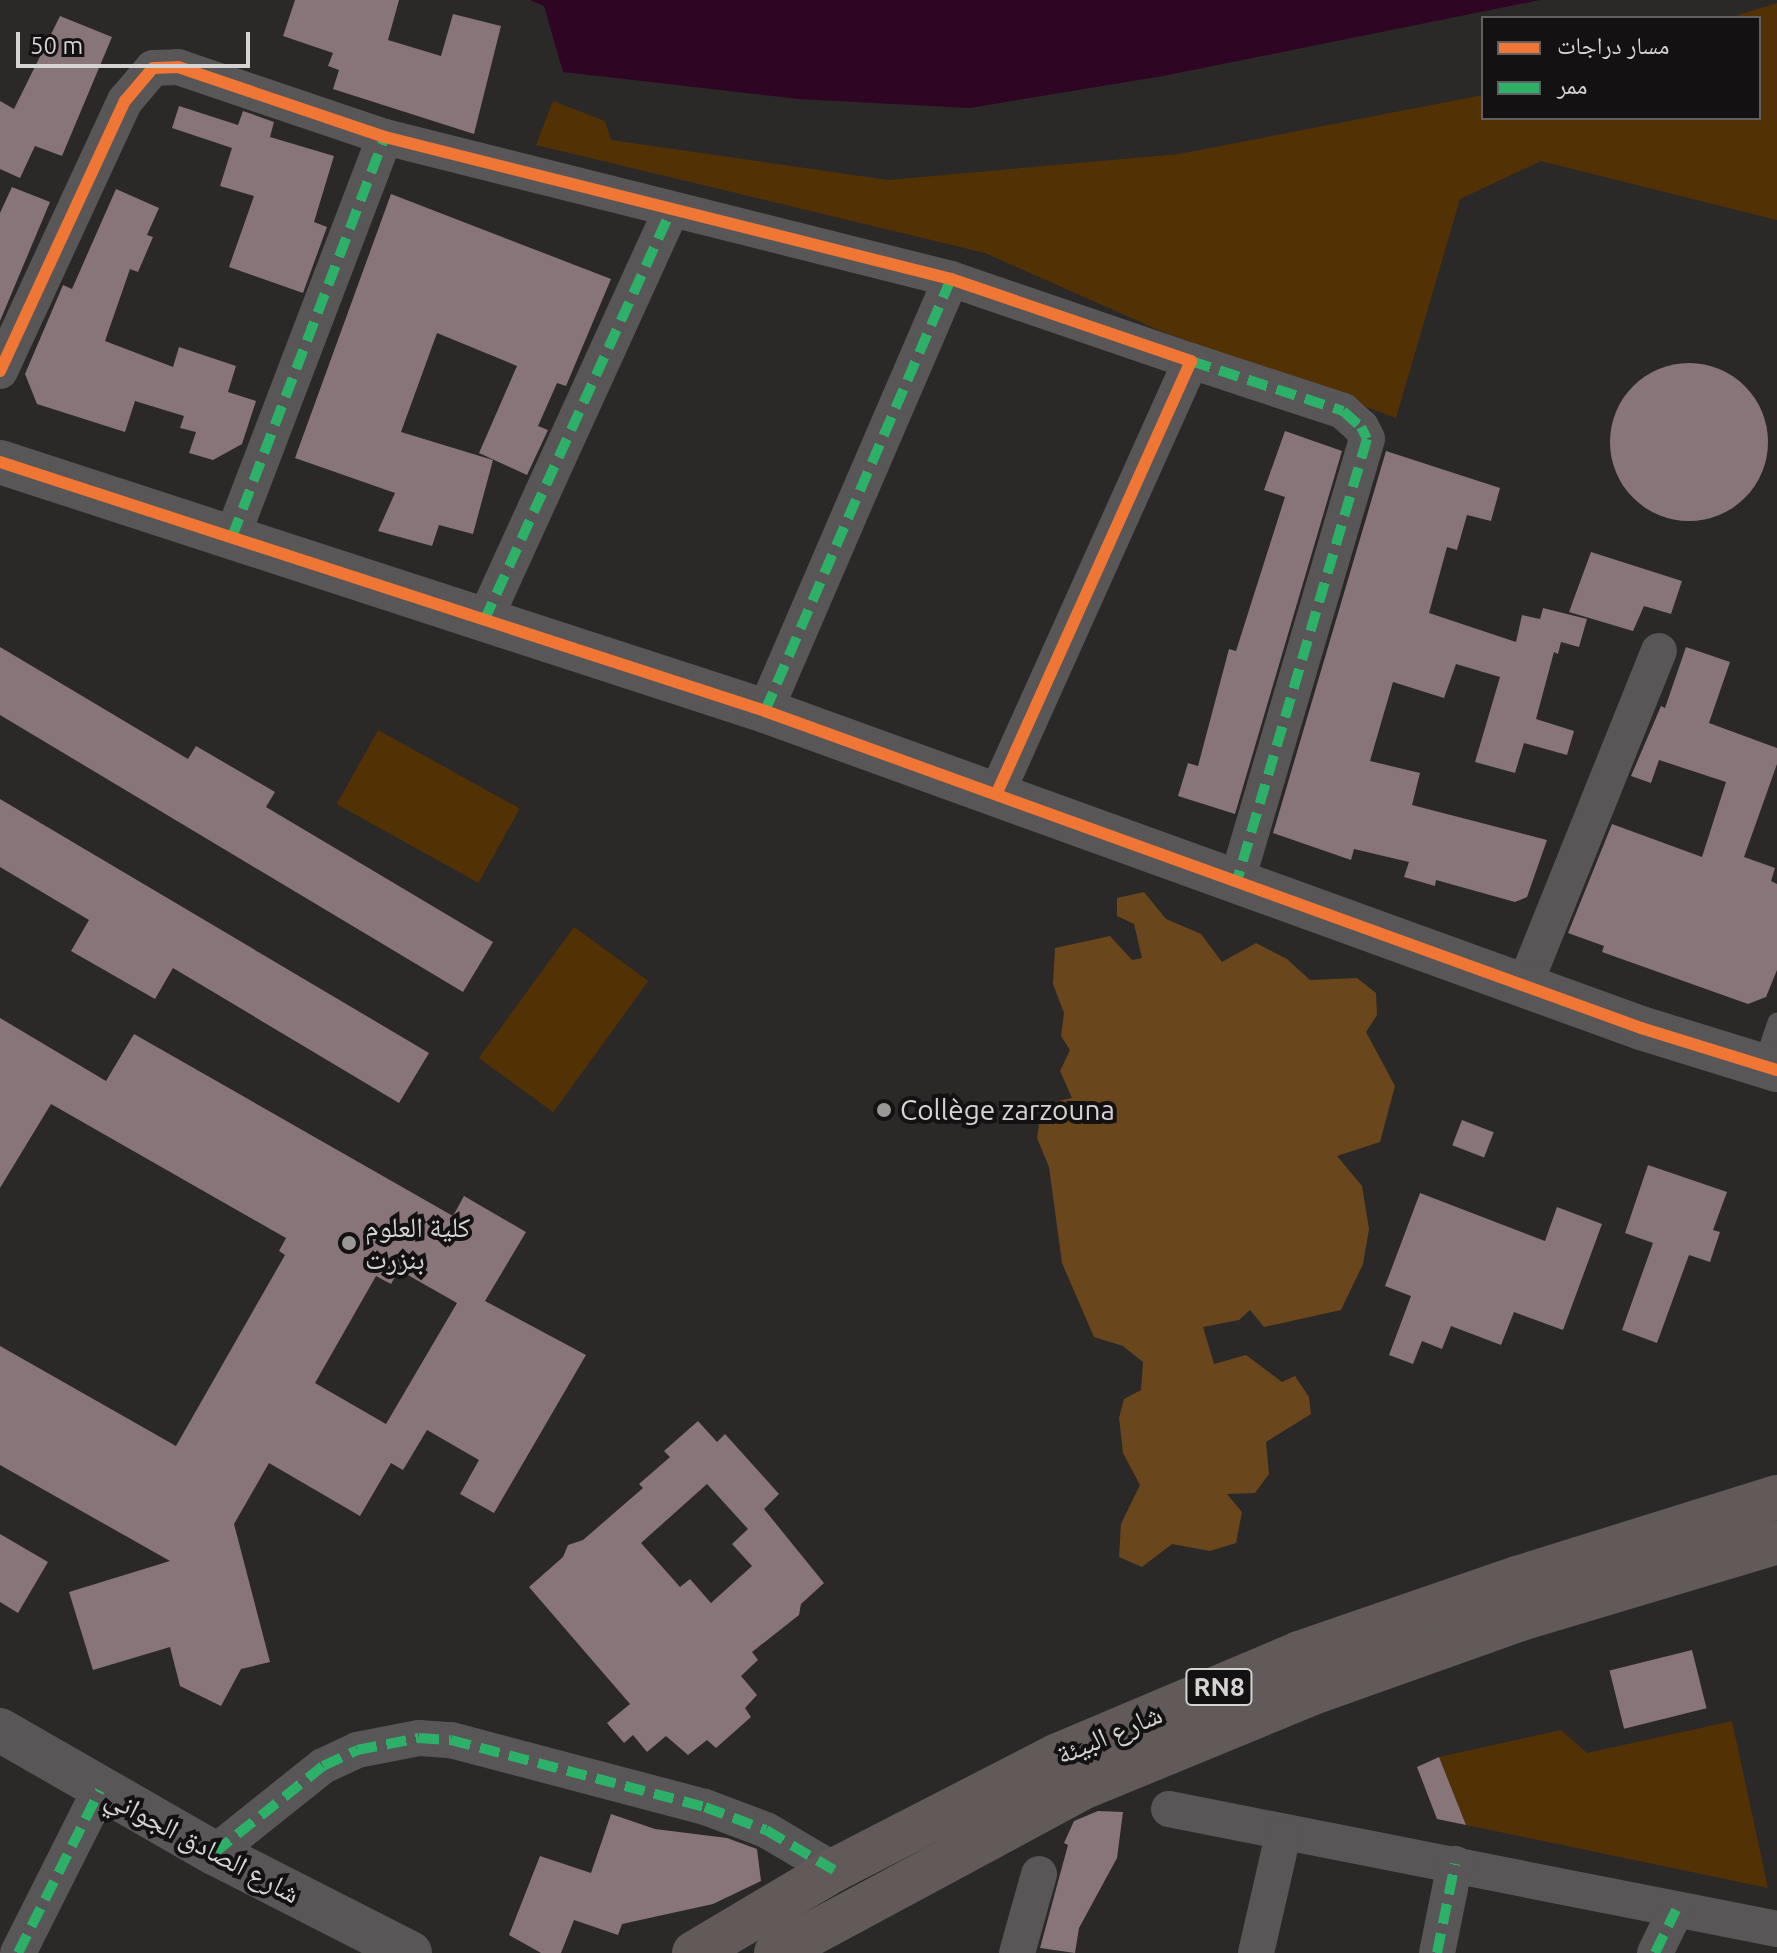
<!DOCTYPE html>
<html>
<head>
<meta charset="utf-8">
<style>
	body { margin:0 }
	#map { position:relative; width:1777px; height:1953px; overflow:hidden; background:#2b2828; font-family:Ubuntu,"Noto Naskh Arabic",sans-serif }
	div>[style] { position:absolute }
	[style*='--x'] { left:calc(var(--x)*1px); top:calc(var(--y)*1px); width:calc(var(--w)*1px); rotate:calc(var(--a)*1deg) }
	.green>* { inset:0; background:#523105; transform-origin:0 0 }
	.forest>* { inset:0; background:#6a461c }
	.water>* { inset:0; background:#2e0522 }
	.building>* { inset:0; background:#877579; transform-origin:0 0 }
	.round { border-radius:50% }
	.lane>* { height:18px; margin:-9px; padding:0 9px; transform-origin:9px; border-radius:9px; background:#585656 }
	.street>* { height:36px; margin:-18px; padding:0 18px; transform-origin:18px; border-radius:18px; background:#585656 }
	.secondary>* { height:44px; margin:-22px; padding:0 22px; transform-origin:22px; border-radius:22px; background:#585656 }
	.primary>* { height:44px; margin:-22px; padding:0 22px; transform-origin:22px; border-radius:22px; background:#615a58 }
	.quiet>* { height:10px; margin-top:-5px; transform-origin:0; background:repeating-linear-gradient(90deg,#2db169 0 20px,transparent 0 30px) }
	.cycleway>* { height:12px; margin:-6px; padding:0 6px; transform-origin:6px; border-radius:6px; background:#f07635 }
	.dots>* { width:22px; height:22px; translate:-50% -50%; box-sizing:border-box; border:4px solid #131111; border-radius:50% }
	span { translate:-50% -50%; white-space:nowrap; text-align:center; line-height:1.15; -webkit-text-stroke:8px #131111; paint-order:stroke }
	.shield-label span { padding:2px 6px; background:#131111; border:2px solid; border-radius:6px; -webkit-text-stroke-width:0 }
	.shield-label { font-size:26px; color:#d6d3d3; font-weight:700 }
	.poi-label { font-size:28px; color:#d6d3d3 }
	.left { translate:0 -50%; text-align:left }
	.street-label { font-size:28px; color:#d6d3d3 }
	.legend { position:absolute; left:1481px; top:16px; width:280px; height:104px; box-sizing:border-box; background:#131111; border:2px solid #615f5f; margin:0; padding:10px 14px; list-style:none; font-size:24px; color:#d6d3d3 }
	.legend li { display:flex; align-items:center; gap:16px; height:40px }
	.legend b { width:40px; border:2px solid #615f5f }
	.scale { position:absolute; left:16px; top:32px; width:234px; height:36px; box-sizing:border-box; border:4px solid #d6d3d3; border-top:0; padding-left:10px; font-size:24px; line-height:28px; white-space:nowrap; color:#d6d3d3; -webkit-text-stroke:6px #131111; paint-order:stroke }
</style>
</head>
<body>
<div id="map">
	<div class="green">
		<i style="clip-path:polygon(1777px 3px,1777px 220px,1541px 161px,1460px 199px,1396px 418px,1163px 332px,985px 253px,536px 145px,553px 101px,605px 121px,611px 140px,888px 180px,1179px 154px,1483px 95px,1483px 118px,1759px 118px,1759px 18px,1729px 18px)"></i>
		<i style="left:378px;top:730px;width:162px;height:85px;rotate:29deg"></i>
		<i style="left:574px;top:927px;width:92px;height:162px;rotate:36deg"></i>
		<i style="clip-path:polygon(1732px 1721px,1768px 1888px,1466px 1825px,1439px 1757px,1561px 1730px,1587px 1753px)"></i>
	</div>
	<div class="forest">
		<i style="clip-path:polygon(1144px 892px,1166px 919px,1201px 934px,1222px 962px,1256px 943px,1287px 959px,1310px 980px,1357px 978px,1376px 993px,1377px 1015px,1366px 1032px,1395px 1086px,1380px 1142px,1337px 1156px,1362px 1186px,1369px 1229px,1363px 1264px,1341px 1310px,1264px 1327px,1250px 1310px,1239px 1320px,1203px 1327px,1214px 1364px,1246px 1355px,1282px 1382px,1295px 1376px,1309px 1397px,1311px 1414px,1266px 1442px,1269px 1474px,1255px 1493px,1227px 1494px,1242px 1512px,1236px 1543px,1210px 1551px,1172px 1544px,1142px 1567px,1119px 1557px,1121px 1524px,1140px 1485px,1123px 1453px,1119px 1418px,1124px 1399px,1141px 1390px,1143px 1362px,1123px 1346px,1094px 1337px,1062px 1263px,1049px 1167px,1037px 1138px,1040px 1118px,1053px 1102px,1072px 1098px,1060px 1071px,1070px 1050px,1061px 1036px,1064px 1013px,1053px 984px,1055px 948px,1110px 936px,1132px 960px,1142px 958px,1134px 924px,1117px 916px,1117px 898px)"></i>
	</div>
	<div class="water">
		<i style="clip-path:polygon(530px 0,1540px 0,1163px 76px,970px 108px,798px 99px,563px 72px,544px 6px)"></i>
	</div>
	<div class="building">
		<i style="clip-path:polygon(295px 0,399px 0,388px 40px,441px 56px,453px 14px,501px 26px,474px 134px,333px 89px,339px 70px,328px 66px,333px 53px,283px 36px)"></i>
		<i style="clip-path:polygon(60px 16px,112px 37px,62px 156px,35px 146px,20px 178px,0 169px,0 101px,14px 109px)"></i>
		<i style="clip-path:polygon(179px 106px,238px 125px,243px 111px,274px 122px,270px 137px,334px 156px,314px 222px,327px 227px,303px 293px,229px 267px,254px 196px,220px 186px,232px 148px,172px 128px)"></i>
		<i style="clip-path:polygon(12px 187px,50px 202px,0 321px,0 213px)"></i>
		<i style="clip-path:polygon(116px 189px,159px 208px,147px 235px,153px 237px,138px 272px,130px 269px,105px 341px,173px 367px,179px 347px,236px 366px,228px 392px,256px 401px,242px 444px,213px 460px,189px 453px,196px 432px,180px 428px,184px 416px,135px 401px,125px 432px,37px 404px,25px 374px,63px 285px,72px 289px)"></i>
		<i style="clip-path:polygon(391px 194px,611px 279px,566px 386px,557px 383px,538px 426px,548px 430px,527px 475px,479px 453px,517px 366px,437px 333px,401px 432px,493px 460px,473px 534px,439px 525px,432px 546px,378px 531px,395px 493px,295px 458px)"></i>
		<i class="round" style="left:1610px;top:363px;width:158px;height:158px"></i>
		<i style="clip-path:polygon(1285px 431px,1342px 451px,1235px 814px,1178px 796px,1188px 763px,1198px 766px,1229px 649px,1236px 651px,1285px 497px,1264px 490px)"></i>
		<i style="clip-path:polygon(1386px 451px,1500px 488px,1491px 521px,1467px 515px,1457px 550px,1447px 547px,1429px 613px,1516px 642px,1522px 615px,1540px 619px,1543px 608px,1587px 619px,1579px 647px,1561px 642px,1558px 654px,1554px 652px,1536px 719px,1574px 731px,1567px 755px,1524px 743px,1515px 773px,1475px 762px,1500px 677px,1456px 664px,1444px 698px,1393px 682px,1370px 761px,1420px 773px,1412px 805px,1547px 840px,1527px 897px,1515px 902px,1436px 880px,1435px 886px,1404px 877px,1409px 862px,1354px 849px,1351px 860px,1273px 833px)"></i>
		<i style="clip-path:polygon(1591px 552px,1682px 581px,1671px 614px,1644px 606px,1633px 631px,1569px 612px)"></i>
		<i style="clip-path:polygon(0 647px,188px 759px,196px 746px,275px 792px,266px 807px,493px 942px,463px 992px,0 715px)"></i>
		<i style="clip-path:polygon(1686px 647px,1730px 662px,1709px 723px,1777px 748px,1777px 764px,1744px 857px,1775px 868px,1771px 881px,1777px 884px,1777px 970px,1766px 997px,1748px 1004px,1602px 952px,1604px 946px,1568px 933px,1612px 824px,1702px 857px,1726px 782px,1659px 760px,1651px 783px,1631px 776px,1661px 706px,1665px 708px)"></i>
		<i style="clip-path:polygon(0 799px,429px 1053px,399px 1103px,173px 968px,155px 999px,71px 951px,89px 920px,0 867px)"></i>
		<i style="clip-path:polygon(evenodd,0 1018px,106px 1081px,134px 1034px,453px 1216px,464px 1196px,526px 1232px,485px 1301px,586px 1355px,494px 1513px,460px 1494px,479px 1460px,427px 1430px,403px 1470px,391px 1463px,360px 1516px,269px 1463px,234px 1524px,270px 1662px,241px 1669px,221px 1706px,180px 1686px,170px 1647px,93px 1670px,69px 1592px,170px 1561px,0 1465px,0 1346px,176px 1446px,285px 1255px,279px 1251px,286px 1238px,51px 1104px,0 1188px,0 1018px,399px 1270px,457px 1303px,386px 1424px,315px 1383px,376px 1276px,391px 1284px,399px 1270px)"></i>
		<i style="left:1462px;top:1120px;width:34px;height:27px;rotate:21deg"></i>
		<i style="clip-path:polygon(1648px 1165px,1727px 1192px,1713px 1230px,1720px 1232px,1710px 1262px,1689px 1255px,1657px 1343px,1622px 1330px,1653px 1243px,1625px 1233px)"></i>
		<i style="clip-path:polygon(1420px 1193px,1545px 1241px,1557px 1207px,1602px 1224px,1563px 1330px,1514px 1312px,1501px 1345px,1451px 1326px,1442px 1349px,1422px 1341px,1413px 1364px,1389px 1355px,1411px 1296px,1385px 1286px)"></i>
		<i style="clip-path:polygon(evenodd,698px 1421px,717px 1442px,725px 1434px,779px 1494px,764px 1509px,824px 1583px,801px 1604px,799px 1615px,752px 1652px,758px 1660px,741px 1676px,757px 1695px,745px 1708px,751px 1717px,716px 1748px,707px 1740px,688px 1755px,666px 1736px,647px 1752px,633px 1735px,624px 1743px,607px 1723px,630px 1704px,529px 1587px,563px 1557px,568px 1545px,583px 1540px,643px 1488px,639px 1484px,670px 1457px,664px 1451px,698px 1421px,707px 1484px,748px 1529px,732px 1544px,752px 1566px,711px 1603px,690px 1579px,680px 1587px,641px 1543px,707px 1484px)"></i>
		<i style="clip-path:polygon(0 1534px,48px 1562px,18px 1613px,0 1602px)"></i>
		<i style="left:1692px;top:1650px;width:60px;height:85px;rotate:76deg"></i>
		<i style="clip-path:polygon(1439px 1757px,1466px 1825px,1437px 1819px,1417px 1767px)"></i>
		<i style="clip-path:polygon(1098px 1811px,1123px 1812px,1117px 1858px,1079px 1928px,1075px 1953px,1040px 1948px,1068px 1845px,1064px 1843px,1074px 1821px)"></i>
		<i style="clip-path:polygon(611px 1814px,655px 1829px,727px 1838px,757px 1849px,761px 1881px,713px 1904px,622px 1924px,618px 1935px,574px 1920px,561px 1953px,541px 1953px,509px 1935px,540px 1856px,591px 1873px)"></i>
	</div>
	<div class="lane">
		<i style="--x:1762;--y:1065;--w:46;--a:-71.2"></i>
	</div>
	<div class="street">
		<i style="--x:1191;--y:361;--w:160;--a:18.2"></i>
		<i style="--x:1343;--y:411;--w:24;--a:42"></i>
		<i style="--x:1361;--y:427;--w:13;--a:63"></i>
		<i style="--x:1367;--y:439;--w:460;--a:106.4"></i>
		<i style="--x:0;--y:371;--w:298;--a:-65.2"></i>
		<i style="--x:125;--y:101;--w:43;--a:-49.7"></i>
		<i style="--x:153;--y:68;--w:25;--a:-2"></i>
		<i style="--x:178;--y:67;--w:219;--a:18.7"></i>
		<i style="--x:385;--y:137;--w:584;--a:14.08"></i>
		<i style="--x:951;--y:279;--w:254;--a:18.9"></i>
		<i style="--x:1191;--y:361;--w:475;--a:114.2"></i>
		<i style="--x:232;--y:537;--w:428;--a:-69.1"></i>
		<i style="--x:484;--y:621;--w:449;--a:-65.5"></i>
		<i style="--x:765;--y:711;--w:470;--a:-66.7"></i>
		<i style="--x:1525;--y:984;--w:359;--a:-68.1"></i>
		<i style="--x:1169;--y:1809;--w:620;--a:11.16"></i>
		<i style="--x:214;--y:1853;--w:139;--a:-38.6"></i>
		<i style="--x:323;--y:1766;--w:38;--a:-25"></i>
		<i style="--x:357;--y:1750;--w:63;--a:-11"></i>
		<i style="--x:419;--y:1738;--w:32;--a:4"></i>
		<i style="--x:451;--y:1740;--w:263;--a:14.8"></i>
		<i style="--x:705;--y:1807;--w:65;--a:20.7"></i>
		<i style="--x:766;--y:1830;--w:79;--a:30.5"></i>
		<i style="--x:18;--y:1953;--w:182;--a:-63.3"></i>
		<i style="--x:1017;--y:1953;--w:82;--a:-74.4"></i>
		<i style="--x:1256;--y:1953;--w:121;--a:-77.1"></i>
		<i style="--x:1437;--y:1953;--w:91;--a:-78.6"></i>
		<i style="--x:1655;--y:1953;--w:48;--a:-64"></i>
	</div>
	<div class="secondary">
		<i style="--x:0;--y:462;--w:805;--a:18.03"></i>
		<i style="--x:765;--y:711;--w:932;--a:19.89"></i>
		<i style="--x:1641;--y:1028;--w:142;--a:17.2"></i>
		<i style="--x:0;--y:1730;--w:247;--a:29.9"></i>
		<i style="--x:214;--y:1853;--w:220;--a:27"></i>
	</div>
	<div class="primary">
		<i style="--x:694;--y:1953;--w:163;--a:-30.7"></i>
		<i style="--x:834;--y:1870;--w:252;--a:-27.2"></i>
		<i style="--x:1058;--y:1755;--w:262;--a:-22.9"></i>
		<i style="--x:1299;--y:1653;--w:231;--a:-19"></i>
		<i style="--x:1517;--y:1578;--w:272;--a:-17.3"></i>
		<i style="--x:776;--y:1953;--w:345;--a:-28.3"></i>
		<i style="--x:1080;--y:1789;--w:249;--a:-22.4"></i>
		<i style="--x:1310;--y:1694;--w:224;--a:-19.6"></i>
		<i style="--x:1521;--y:1619;--w:267;--a:-16.7"></i>
	</div>
	<div class="quiet">
		<i style="--x:1191;--y:361;--w:160;--a:18.2"></i>
		<i style="--x:1343;--y:411;--w:24;--a:42"></i>
		<i style="--x:1361;--y:427;--w:13;--a:63"></i>
		<i style="--x:1367;--y:439;--w:460;--a:106.4"></i>
		<i style="--x:232;--y:537;--w:428;--a:-69.1"></i>
		<i style="--x:484;--y:621;--w:449;--a:-65.5"></i>
		<i style="--x:765;--y:711;--w:470;--a:-66.7"></i>
		<i style="--x:214;--y:1853;--w:139;--a:-38.6"></i>
		<i style="--x:323;--y:1766;--w:38;--a:-25"></i>
		<i style="--x:357;--y:1750;--w:63;--a:-11"></i>
		<i style="--x:419;--y:1738;--w:32;--a:4"></i>
		<i style="--x:451;--y:1740;--w:263;--a:14.8"></i>
		<i style="--x:705;--y:1807;--w:65;--a:20.7"></i>
		<i style="--x:766;--y:1830;--w:79;--a:30.5"></i>
		<i style="--x:18;--y:1953;--w:182;--a:-63.3"></i>
		<i style="--x:1437;--y:1953;--w:91;--a:-78.6"></i>
		<i style="--x:1655;--y:1953;--w:48;--a:-64"></i>
	</div>
	<div class="cycleway">
		<i style="--x:0;--y:371;--w:298;--a:-65.2"></i>
		<i style="--x:125;--y:101;--w:43;--a:-49.7"></i>
		<i style="--x:153;--y:68;--w:25;--a:-2"></i>
		<i style="--x:178;--y:67;--w:219;--a:18.7"></i>
		<i style="--x:385;--y:137;--w:584;--a:14.08"></i>
		<i style="--x:951;--y:279;--w:254;--a:18.9"></i>
		<i style="--x:1191;--y:361;--w:475;--a:114.2"></i>
		<i style="--x:0;--y:462;--w:805;--a:18.03"></i>
		<i style="--x:765;--y:711;--w:932;--a:19.89"></i>
		<i style="--x:1641;--y:1028;--w:142;--a:17.2"></i>
	</div>
	<div class="dots">
		<i style="left:884px;top:1110px;background:#9a9797"></i>
		<i style="left:349px;top:1243px;background:#9a9797"></i>
	</div>
	<div class="shield-label">
		<span style="left:1219px;top:1687px">RN8</span>
	</div>
	<div class="poi-label">
		<span class="left" style="left:900px;top:1110px">Collège zarzouna</span>
		<span class="left" style="left:365px;top:1243px">كلية العلوم<br>بنزرت</span>
	</div>
	<div class="street-label">
		<span style="left:1109px;top:1734px;rotate:-23deg">شارع البيئة</span>
		<span style="left:203px;top:1845px;rotate:28deg">شارع الصادق الجواني</span>
	</div>
	<ul class="legend">
	<li><b style="height:10px;background:#f07635"></b>مسار دراجات</li>
	<li><b style="height:10px;background:#2db169"></b>ممر</li>
	</ul>
	<div class="scale">50 m</div>
</div>
</body>
</html>
